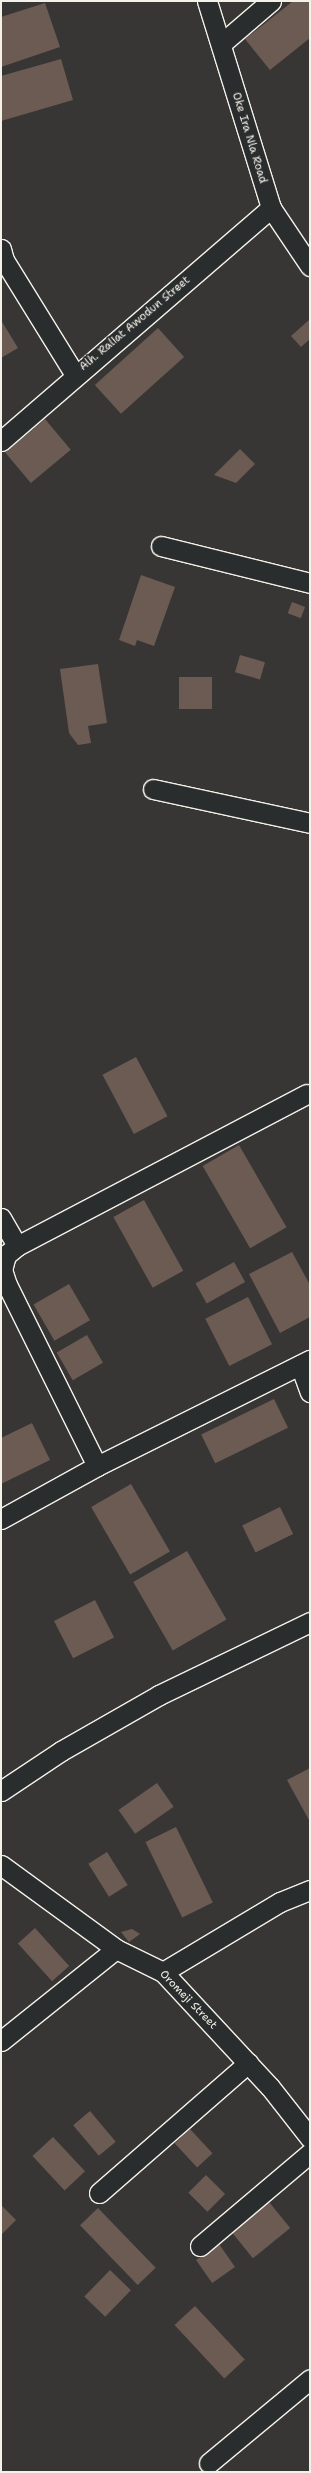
<!DOCTYPE html>
<html>
<head>
<meta charset="utf-8">
<style>
	body { margin:0 }
	#map { position:relative; width:311px; height:2473px; overflow:hidden; background:#373635; font-family:"Shantell Sans",sans-serif }
	div>[style] { position:absolute }
	[style*='--x'] { left:calc(var(--x)*1px); top:calc(var(--y)*1px); width:calc(var(--w)*1px); rotate:calc(var(--a)*1deg) }
	.building>* { inset:0; background:#6b5b53; transform-origin:0 0 }
	.roads { filter:drop-shadow(1px 0 #f4f1e8) drop-shadow(-1px 0 #f4f1e8) drop-shadow(0 1px #f4f1e8) drop-shadow(0 -1px #f4f1e8) }
	.minor>* { height:19px; margin:-9.5px; padding:0 9.5px; transform-origin:9.5px; border-radius:9.5px; background:#2a2d2e }
	span { translate:-50% -50%; white-space:nowrap; text-align:center; line-height:1.15; -webkit-text-stroke:3.5px #2a2d2e; paint-order:stroke }
	.street-label { font-size:11px; color:#f4f1e8 }
	.frame { position:absolute; inset:0; border:2px solid #f4f1e8; pointer-events:none }
</style>
</head>
<body>
<div id="map">
	<div class="building">
		<i style="clip-path:polygon(293px 1px,310px 1px,310px 38px,270px 70px,245px 39px)"></i>
		<i style="clip-path:polygon(45px 3px,60px 47px,1px 67px,1px 17px)"></i>
		<i style="clip-path:polygon(61px 59px,73px 100px,1px 121px,1px 76px)"></i>
		<i style="clip-path:polygon(1px 320px,18px 348px,1px 358px)"></i>
		<i style="clip-path:polygon(309px 320px,310px 339px,301px 347px,291px 336px)"></i>
		<i style="left:158px;top:328px;width:39px;height:85px;rotate:48deg"></i>
		<i style="left:45px;top:419px;width:40px;height:52px;rotate:50deg"></i>
		<i style="clip-path:polygon(240px 449px,255px 464px,236px 483px,214px 475px)"></i>
		<i style="clip-path:polygon(141px 575px,175px 587px,154px 646px,137px 640px,135px 646px,119px 640px)"></i>
		<i style="left:292px;top:602px;width:14px;height:12px;rotate:21deg"></i>
		<i style="left:240px;top:655px;width:26px;height:18px;rotate:16deg"></i>
		<i style="clip-path:polygon(98px 664px,107px 723px,88px 726px,91px 743px,78px 745px,69px 733px,60px 669px)"></i>
		<i style="left:179px;top:677px;width:33px;height:32px"></i>
		<i style="left:136px;top:1057px;width:67px;height:38px;rotate:62deg"></i>
		<i style="left:239px;top:1145px;width:95px;height:42px;rotate:60deg"></i>
		<i style="left:144px;top:1200px;width:81px;height:35px;rotate:61deg"></i>
		<i style="clip-path:polygon(292px 1252px,310px 1285px,310px 1317px,280px 1333px,249px 1274px)"></i>
		<i style="left:234px;top:1262px;width:23px;height:44px;rotate:61deg"></i>
		<i style="left:69px;top:1284px;width:42px;height:41px;rotate:60deg"></i>
		<i style="left:248px;top:1297px;width:53px;height:48px;rotate:63deg"></i>
		<i style="left:87px;top:1335px;width:32px;height:35px;rotate:60deg"></i>
		<i style="left:274px;top:1399px;width:32px;height:81px;rotate:64deg"></i>
		<i style="clip-path:polygon(32px 1423px,50px 1460px,1px 1484px,1px 1438px)"></i>
		<i style="left:131px;top:1484px;width:78px;height:46px;rotate:60deg"></i>
		<i style="left:280px;top:1507px;width:30px;height:42px;rotate:64deg"></i>
		<i style="left:187px;top:1551px;width:79px;height:62px;rotate:60deg"></i>
		<i style="left:95px;top:1600px;width:42px;height:46px;rotate:63deg"></i>
		<i style="clip-path:polygon(310px 1768px,310px 1822px,287px 1780px)"></i>
		<i style="left:157px;top:1783px;width:29px;height:47px;rotate:55deg"></i>
		<i style="left:176px;top:1827px;width:84px;height:34px;rotate:64deg"></i>
		<i style="left:107px;top:1852px;width:39px;height:22px;rotate:58deg"></i>
		<i style="left:35px;top:1928px;width:51px;height:23px;rotate:48deg"></i>
		<i style="clip-path:polygon(132px 1929px,140px 1934px,129px 1942px,121px 1932px)"></i>
		<i style="left:90px;top:2111px;width:40px;height:22px;rotate:50deg"></i>
		<i style="left:190px;top:2129px;width:33px;height:21px;rotate:47deg"></i>
		<i style="left:53px;top:2137px;width:47px;height:28px;rotate:47deg"></i>
		<i style="left:206px;top:2175px;width:27px;height:25px;rotate:45deg"></i>
		<i style="left:265px;top:2197px;width:40px;height:48px;rotate:51deg"></i>
		<i style="clip-path:polygon(1px 2205px,16px 2220px,1px 2235px)"></i>
		<i style="left:98px;top:2208px;width:83px;height:25px;rotate:46deg"></i>
		<i style="left:219px;top:2244px;width:28px;height:28px;rotate:55deg"></i>
		<i style="left:110px;top:2270px;width:29px;height:37px;rotate:44deg"></i>
		<i style="left:195px;top:2306px;width:73px;height:28px;rotate:47deg"></i>
	</div>
	<div class="roads">
		<div class="minor">
			<i style="--x:207;--y:1;--w:217;--a:72.8"></i>
			<i style="--x:271;--y:208;--w:70;--a:56.1"></i>
			<i style="--x:221;--y:44;--w:66;--a:-40.7"></i>
			<i style="--x:1;--y:249;--w:11;--a:75"></i>
			<i style="--x:4;--y:260;--w:135;--a:58.3"></i>
			<i style="--x:1;--y:441;--w:357;--a:-40.8"></i>
			<i style="--x:161;--y:546;--w:154;--a:13.9"></i>
			<i style="--x:153;--y:789;--w:161;--a:12.2"></i>
			<i style="--x:1;--y:1218;--w:32;--a:60"></i>
			<i style="--x:300;--y:1365;--w:29;--a:70"></i>
			<i style="--x:97;--y:1466;--w:202;--a:-116.4"></i>
			<i style="--x:7;--y:1285;--w:16;--a:-108"></i>
			<i style="--x:2;--y:1270;--w:16;--a:-75"></i>
			<i style="--x:6;--y:1255;--w:14;--a:-39"></i>
			<i style="--x:17;--y:1246;--w:327;--a:-27.7"></i>
			<i style="--x:1;--y:1519;--w:110;--a:-28.9"></i>
			<i style="--x:97;--y:1466;--w:238;--a:-26.5"></i>
			<i style="--x:1;--y:1791;--w:72;--a:-33.7"></i>
			<i style="--x:61;--y:1751;--w:113;--a:-29.7"></i>
			<i style="--x:159;--y:1695;--w:168;--a:-25.8"></i>
			<i style="--x:1;--y:1865;--w:142;--a:36.1"></i>
			<i style="--x:116;--y:1949;--w:52;--a:26.1"></i>
			<i style="--x:163;--y:1972;--w:157;--a:47.1"></i>
			<i style="--x:270;--y:2087;--w:65;--a:51.9"></i>
			<i style="--x:163;--y:1972;--w:136;--a:-30.9"></i>
			<i style="--x:280;--y:1902;--w:32;--a:-22"></i>
			<i style="--x:1;--y:2041;--w:147;--a:-38.7"></i>
			<i style="--x:99;--y:2193;--w:198;--a:-41.1"></i>
			<i style="--x:200;--y:2246;--w:144;--a:-40.2"></i>
			<i style="--x:209;--y:2463;--w:131;--a:-39.7"></i>
		</div>
	</div>
	<div class="street-label">
		<span style="left:249px;top:138px;rotate:73deg">Oke Ira Nla Road</span>
		<span style="left:135px;top:324px;rotate:-40deg">Alh. Raliat Awodun Street</span>
		<span style="left:188px;top:2000px;rotate:46deg">Oromeji Street</span>
	</div>
	<div class="frame"></div>
</div>
</body>
</html>
